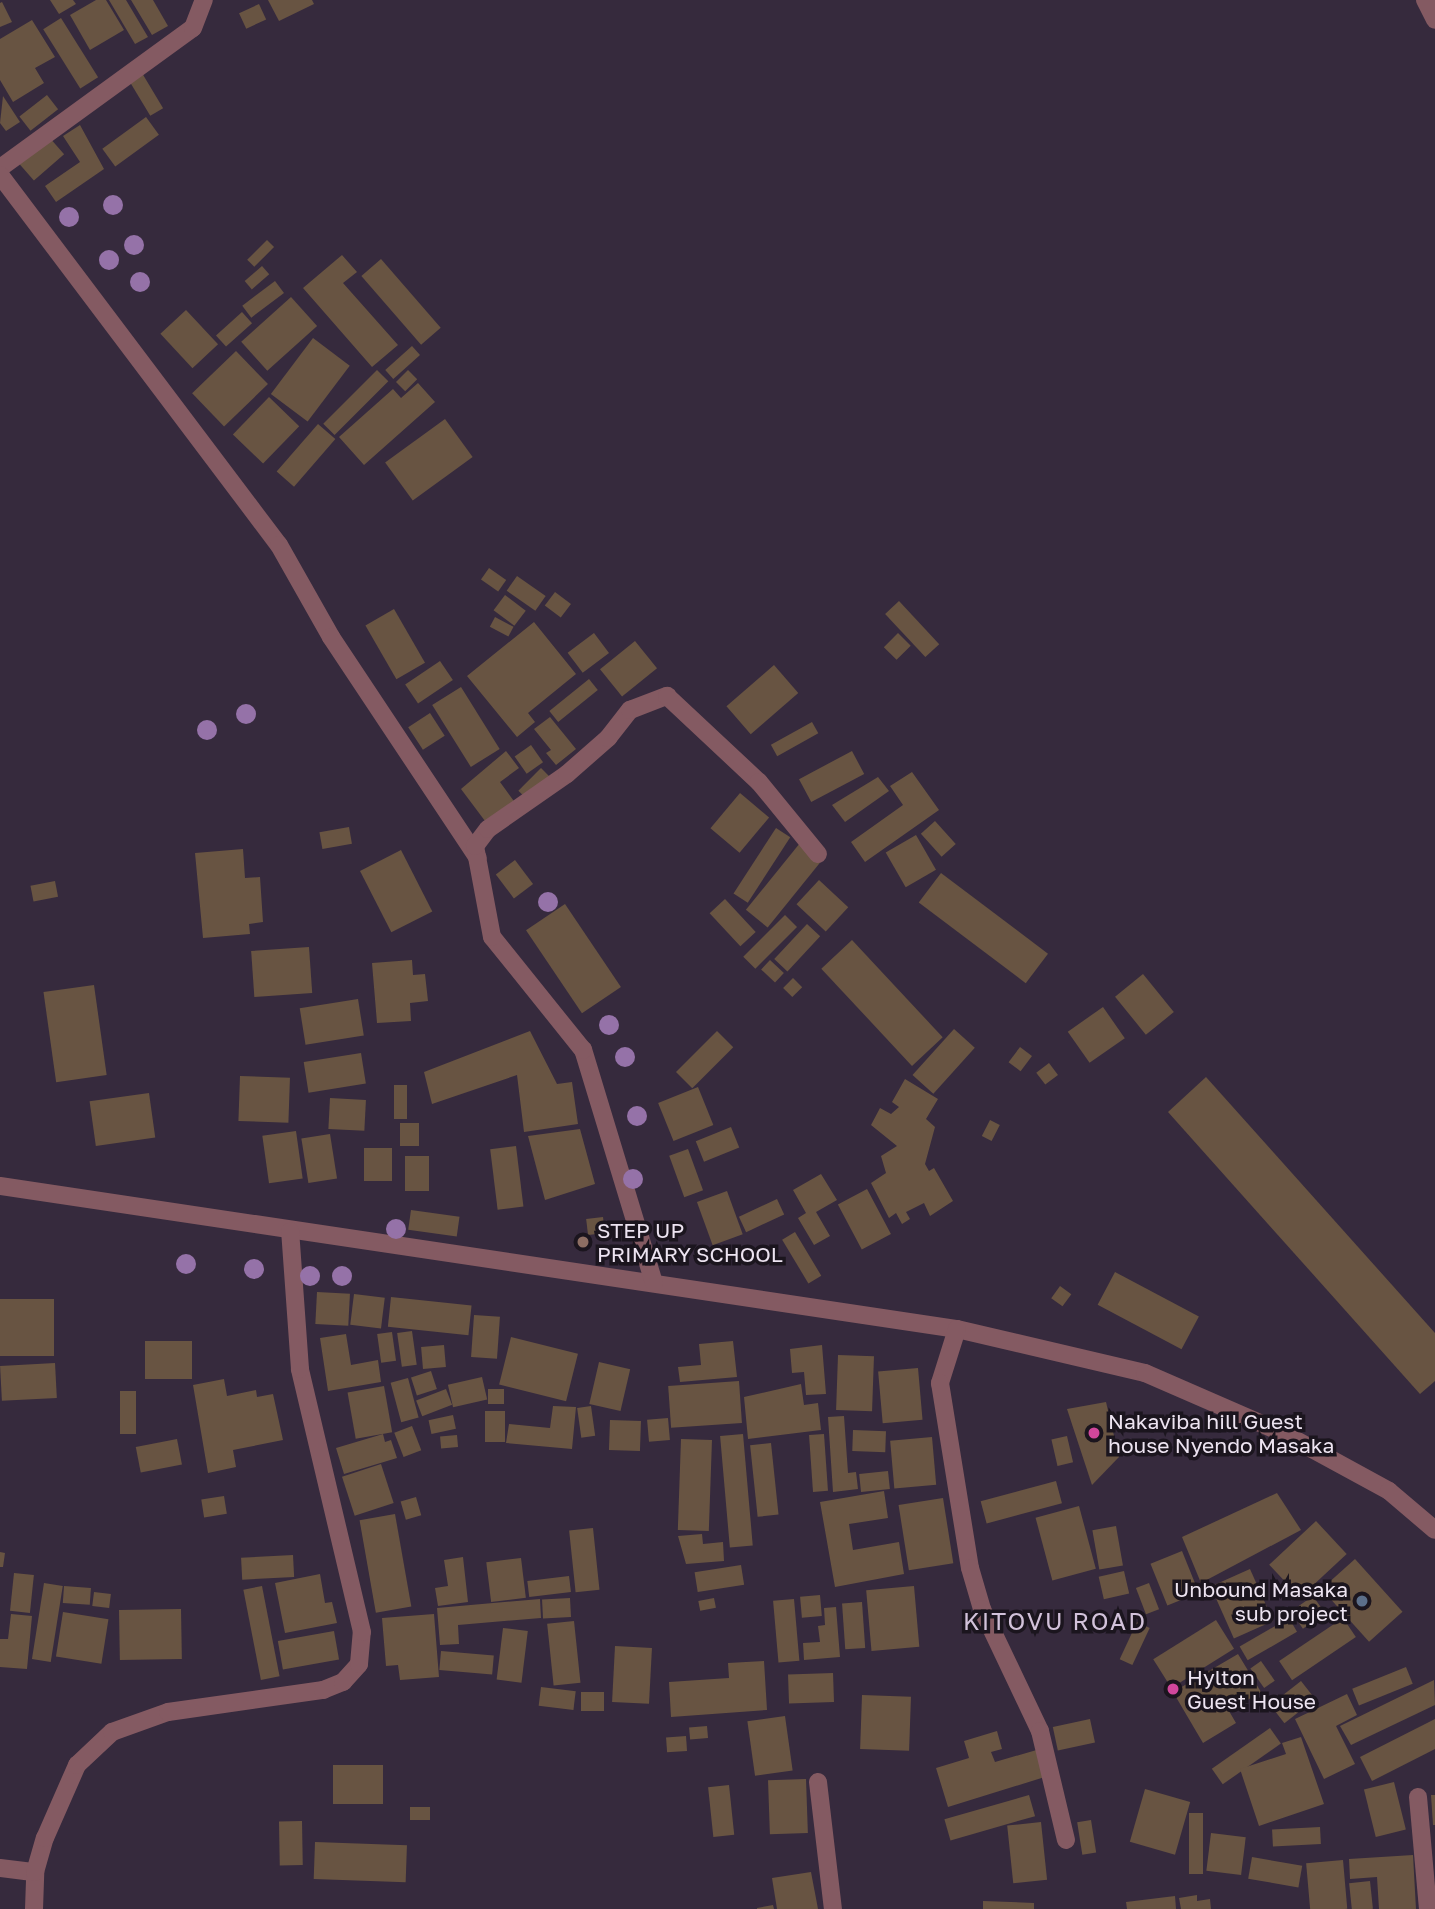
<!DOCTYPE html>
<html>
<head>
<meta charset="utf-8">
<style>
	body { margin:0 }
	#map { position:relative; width:1435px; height:1909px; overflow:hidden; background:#362a3d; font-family:"Golos Text",sans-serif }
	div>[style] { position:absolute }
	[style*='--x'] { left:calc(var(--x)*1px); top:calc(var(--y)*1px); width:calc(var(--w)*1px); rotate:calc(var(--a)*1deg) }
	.building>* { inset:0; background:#685442; transform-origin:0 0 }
	.minor>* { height:18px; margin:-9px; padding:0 9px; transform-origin:9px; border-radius:9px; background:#845a62 }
	.trees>* { width:20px; height:20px; margin:-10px; border-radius:50%; background:#9572a8 }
	.dots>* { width:19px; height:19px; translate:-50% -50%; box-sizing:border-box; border:4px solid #1b151e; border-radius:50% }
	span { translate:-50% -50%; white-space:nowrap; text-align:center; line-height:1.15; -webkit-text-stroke:7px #1b151e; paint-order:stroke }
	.poi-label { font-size:21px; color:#ede4f1 }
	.left { translate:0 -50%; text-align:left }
	.right { translate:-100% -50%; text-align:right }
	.quarter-label { font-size:24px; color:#d2c2da; letter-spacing:2px }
</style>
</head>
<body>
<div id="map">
	<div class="building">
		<i style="clip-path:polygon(50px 0,73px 0,76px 4px,59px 14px)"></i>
		<i style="clip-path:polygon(96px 0,106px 0,124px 30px,90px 50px,70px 15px)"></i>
		<i style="clip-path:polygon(109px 0,126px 0,148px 37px,135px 44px)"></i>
		<i style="clip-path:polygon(131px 0,153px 0,168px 26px,152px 35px)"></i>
		<i style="clip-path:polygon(268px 0,312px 0,314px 4px,279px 21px)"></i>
		<i style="clip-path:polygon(2px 2px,12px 22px,0 27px,0 3px)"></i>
		<i style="left:259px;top:4px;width:17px;height:22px;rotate:65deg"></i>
		<i style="left:61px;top:18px;width:70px;height:21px;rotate:58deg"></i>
		<i style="clip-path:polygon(32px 20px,55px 57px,35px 68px,44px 83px,13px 102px,0 80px,0 39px)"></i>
		<i style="left:142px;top:73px;width:41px;height:15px;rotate:59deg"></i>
		<i style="left:47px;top:95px;width:18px;height:35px;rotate:52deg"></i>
		<i style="clip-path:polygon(3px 96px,20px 122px,6px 131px,0 123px)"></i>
		<i style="left:146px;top:117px;width:22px;height:54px;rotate:54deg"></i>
		<i style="clip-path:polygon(80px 125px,104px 169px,56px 202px,45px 186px,80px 162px,63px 136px)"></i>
		<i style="left:49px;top:137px;width:23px;height:40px;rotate:49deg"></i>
		<i style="left:267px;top:240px;width:10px;height:28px;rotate:45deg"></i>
		<i style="clip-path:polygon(342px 255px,357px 272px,343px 283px,398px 345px,372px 367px,303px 288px)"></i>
		<i style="left:381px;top:259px;width:91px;height:26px;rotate:49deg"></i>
		<i style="left:262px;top:266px;width:11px;height:23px;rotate:49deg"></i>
		<i style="left:275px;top:281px;width:15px;height:41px;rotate:53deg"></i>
		<i style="left:291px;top:297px;width:39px;height:67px;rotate:48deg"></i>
		<i style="left:186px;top:310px;width:47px;height:35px;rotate:47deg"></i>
		<i style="left:242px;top:312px;width:15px;height:35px;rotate:48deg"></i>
		<i style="left:313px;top:338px;width:46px;height:70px;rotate:37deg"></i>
		<i style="left:412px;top:346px;width:12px;height:36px;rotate:48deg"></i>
		<i style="left:236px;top:351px;width:46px;height:61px;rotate:46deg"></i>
		<i style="left:377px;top:370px;width:16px;height:76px;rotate:45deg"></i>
		<i style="left:408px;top:370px;width:13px;height:17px;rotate:45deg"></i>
		<i style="clip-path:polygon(418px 383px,435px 402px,364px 465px,339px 437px,393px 389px,401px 398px)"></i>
		<i style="left:269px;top:397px;width:42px;height:52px;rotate:44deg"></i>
		<i style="left:445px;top:419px;width:47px;height:74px;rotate:54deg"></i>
		<i style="left:318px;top:424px;width:23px;height:63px;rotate:41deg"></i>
		<i style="left:489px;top:568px;width:21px;height:14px;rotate:35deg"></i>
		<i style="left:517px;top:576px;width:35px;height:18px;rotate:35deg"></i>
		<i style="left:555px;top:592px;width:20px;height:17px;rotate:37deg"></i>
		<i style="left:505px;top:595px;width:26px;height:19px;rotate:37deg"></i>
		<i style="left:899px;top:601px;width:59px;height:19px;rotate:47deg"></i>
		<i style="left:394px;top:609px;width:62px;height:33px;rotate:60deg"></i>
		<i style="left:495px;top:617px;width:21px;height:11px;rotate:28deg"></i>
		<i style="clip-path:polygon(534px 622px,576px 674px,528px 713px,535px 722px,517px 737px,467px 676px)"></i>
		<i style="left:594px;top:633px;width:25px;height:33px;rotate:53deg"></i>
		<i style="left:898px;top:633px;width:18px;height:20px;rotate:45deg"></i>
		<i style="left:635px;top:641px;width:35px;height:45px;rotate:51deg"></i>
		<i style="left:440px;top:661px;width:23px;height:42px;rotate:56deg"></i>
		<i style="left:774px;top:665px;width:37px;height:63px;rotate:49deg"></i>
		<i style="left:589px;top:679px;width:14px;height:51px;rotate:51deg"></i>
		<i style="left:461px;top:687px;width:73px;height:34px;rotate:58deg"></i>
		<i style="left:430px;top:713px;width:27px;height:26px;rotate:57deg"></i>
		<i style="clip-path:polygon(550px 717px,576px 749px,556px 765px,546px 753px,551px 750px,534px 729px)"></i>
		<i style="left:812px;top:722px;width:13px;height:47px;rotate:61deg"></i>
		<i style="left:531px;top:745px;width:21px;height:20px;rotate:55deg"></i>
		<i style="clip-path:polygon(506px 751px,519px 768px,500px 782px,516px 804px,488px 825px,461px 789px)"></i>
		<i style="left:852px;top:751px;width:26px;height:60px;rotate:62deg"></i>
		<i style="left:541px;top:768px;width:13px;height:32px;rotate:45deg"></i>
		<i style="clip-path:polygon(912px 772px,939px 810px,865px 862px,851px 842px,903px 805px,890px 786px)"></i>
		<i style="clip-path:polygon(878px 777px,889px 791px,845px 822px,832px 805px)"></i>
		<i style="left:740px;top:793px;width:38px;height:46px;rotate:40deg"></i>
		<i style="left:935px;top:821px;width:31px;height:19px;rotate:48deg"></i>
		<i style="left:349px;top:827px;width:17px;height:30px;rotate:80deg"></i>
		<i style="left:776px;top:828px;width:17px;height:78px;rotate:33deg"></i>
		<i style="left:916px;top:835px;width:40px;height:35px;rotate:60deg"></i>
		<i style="left:800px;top:843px;width:28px;height:86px;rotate:39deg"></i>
		<i style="clip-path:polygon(243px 849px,245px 878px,260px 877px,263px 922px,249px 924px,250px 934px,203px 938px,195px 853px)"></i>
		<i style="left:401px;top:850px;width:69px;height:46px;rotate:63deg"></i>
		<i style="left:515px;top:860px;width:30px;height:24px;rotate:53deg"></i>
		<i style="left:941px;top:873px;width:134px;height:37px;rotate:37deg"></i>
		<i style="left:819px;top:880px;width:40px;height:33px;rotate:43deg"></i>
		<i style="left:55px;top:881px;width:16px;height:25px;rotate:79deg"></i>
		<i style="left:725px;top:899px;width:45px;height:21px;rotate:47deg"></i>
		<i style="left:565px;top:904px;width:100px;height:47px;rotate:56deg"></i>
		<i style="left:785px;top:915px;width:17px;height:59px;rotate:45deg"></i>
		<i style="left:807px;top:924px;width:18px;height:48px;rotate:43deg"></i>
		<i style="left:852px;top:940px;width:133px;height:42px;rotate:47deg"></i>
		<i style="left:309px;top:947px;width:46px;height:58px;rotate:86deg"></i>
		<i style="clip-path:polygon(412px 960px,413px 975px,425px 974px,428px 1001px,410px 1003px,411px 1021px,377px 1023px,372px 963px)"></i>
		<i style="left:770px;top:960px;width:19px;height:13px;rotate:43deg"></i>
		<i style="left:1143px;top:974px;width:49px;height:36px;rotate:51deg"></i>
		<i style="left:793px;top:978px;width:13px;height:14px;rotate:45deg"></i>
		<i style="left:94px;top:985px;width:91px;height:51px;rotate:82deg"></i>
		<i style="left:358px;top:999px;width:37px;height:59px;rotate:81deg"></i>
		<i style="left:1103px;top:1007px;width:38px;height:43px;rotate:55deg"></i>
		<i style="left:954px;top:1029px;width:28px;height:62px;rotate:42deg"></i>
		<i style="clip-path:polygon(530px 1031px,557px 1084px,572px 1082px,578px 1124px,524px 1132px,517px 1075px,432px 1104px,424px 1072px)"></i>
		<i style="left:717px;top:1031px;width:23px;height:58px;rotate:45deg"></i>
		<i style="left:1020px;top:1047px;width:15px;height:19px;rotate:37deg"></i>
		<i style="left:361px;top:1053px;width:31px;height:58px;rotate:81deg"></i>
		<i style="left:1049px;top:1063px;width:15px;height:16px;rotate:53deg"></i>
		<i style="left:240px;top:1076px;width:50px;height:45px;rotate:2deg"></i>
		<i style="clip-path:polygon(1206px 1077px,1435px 1333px,1435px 1381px,1420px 1394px,1168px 1112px)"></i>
		<i style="clip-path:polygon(905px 1079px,938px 1099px,926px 1119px,935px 1127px,925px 1164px,929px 1171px,934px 1168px,953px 1201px,930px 1216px,924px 1203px,906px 1212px,910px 1219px,902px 1224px,896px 1213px,889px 1218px,871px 1183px,886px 1173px,881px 1156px,897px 1146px,871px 1125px,880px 1108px,891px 1114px,899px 1107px,892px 1102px)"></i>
		<i style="left:394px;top:1085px;width:13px;height:34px"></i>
		<i style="left:698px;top:1087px;width:41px;height:43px;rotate:68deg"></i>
		<i style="left:149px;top:1093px;width:45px;height:60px;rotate:82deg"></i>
		<i style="left:330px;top:1098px;width:36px;height:31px;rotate:3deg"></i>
		<i style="left:990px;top:1120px;width:11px;height:18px;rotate:27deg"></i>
		<i style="left:400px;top:1123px;width:19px;height:23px"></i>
		<i style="left:731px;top:1127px;width:22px;height:38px;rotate:68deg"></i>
		<i style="clip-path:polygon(580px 1129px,595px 1184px,545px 1200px,528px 1136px)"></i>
		<i style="left:296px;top:1131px;width:48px;height:34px;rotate:82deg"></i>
		<i style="left:330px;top:1134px;width:45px;height:29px;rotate:81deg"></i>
		<i style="left:516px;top:1146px;width:61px;height:26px;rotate:83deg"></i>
		<i style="left:364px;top:1148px;width:28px;height:33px"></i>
		<i style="left:688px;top:1149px;width:44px;height:20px;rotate:70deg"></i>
		<i style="left:429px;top:1156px;width:35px;height:24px;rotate:90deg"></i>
		<i style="clip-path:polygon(821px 1174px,837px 1200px,816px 1212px,830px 1236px,814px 1245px,798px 1218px,806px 1213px,793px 1190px)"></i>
		<i style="left:867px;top:1189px;width:51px;height:33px;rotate:62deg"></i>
		<i style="left:727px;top:1191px;width:46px;height:32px;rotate:70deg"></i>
		<i style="left:777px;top:1199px;width:17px;height:42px;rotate:65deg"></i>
		<i style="left:411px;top:1210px;width:49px;height:20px;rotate:8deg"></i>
		<i style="left:603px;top:1217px;width:16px;height:17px;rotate:83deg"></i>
		<i style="left:795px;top:1232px;width:51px;height:15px;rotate:59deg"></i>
		<i style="left:1115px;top:1272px;width:95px;height:37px;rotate:28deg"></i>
		<i style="left:1060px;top:1286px;width:14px;height:15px;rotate:36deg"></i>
		<i style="left:317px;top:1292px;width:33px;height:32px;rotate:3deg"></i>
		<i style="left:354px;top:1294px;width:31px;height:31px;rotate:7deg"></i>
		<i style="left:391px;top:1297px;width:81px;height:30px;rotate:6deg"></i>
		<i style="left:54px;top:1299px;width:57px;height:54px;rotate:90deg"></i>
		<i style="left:474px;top:1315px;width:26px;height:42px;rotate:4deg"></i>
		<i style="left:412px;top:1331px;width:34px;height:15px;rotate:82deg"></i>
		<i style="left:392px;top:1332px;width:29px;height:15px;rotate:82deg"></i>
		<i style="clip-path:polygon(346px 1334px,351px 1365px,378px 1360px,381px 1382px,328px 1391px,320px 1338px)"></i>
		<i style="left:511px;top:1337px;width:69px;height:49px;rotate:14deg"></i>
		<i style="left:145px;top:1341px;width:47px;height:38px"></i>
		<i style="clip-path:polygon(733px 1341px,737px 1377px,680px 1382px,678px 1367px,701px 1365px,699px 1344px)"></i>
		<i style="left:444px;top:1345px;width:22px;height:23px;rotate:85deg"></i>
		<i style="clip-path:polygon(822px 1345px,826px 1394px,806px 1395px,804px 1372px,792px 1373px,790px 1349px)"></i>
		<i style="left:838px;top:1355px;width:36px;height:55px;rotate:2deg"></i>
		<i style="left:599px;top:1362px;width:32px;height:43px;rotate:13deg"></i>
		<i style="left:55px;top:1363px;width:35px;height:55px;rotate:87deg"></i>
		<i style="left:918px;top:1368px;width:52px;height:40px;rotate:85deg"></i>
		<i style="left:431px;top:1371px;width:19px;height:21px;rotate:72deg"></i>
		<i style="left:482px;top:1377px;width:23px;height:35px;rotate:77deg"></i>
		<i style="left:408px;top:1378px;width:41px;height:18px;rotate:75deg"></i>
		<i style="clip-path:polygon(224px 1379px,227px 1396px,256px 1390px,257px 1397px,273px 1394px,283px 1440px,233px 1450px,236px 1467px,208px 1473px,193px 1385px)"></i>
		<i style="left:739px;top:1381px;width:42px;height:71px;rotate:86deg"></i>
		<i style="clip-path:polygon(801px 1384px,804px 1405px,818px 1403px,821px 1430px,748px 1439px,744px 1397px)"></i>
		<i style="left:384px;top:1386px;width:47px;height:37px;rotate:80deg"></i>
		<i style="left:446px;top:1389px;width:17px;height:32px;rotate:69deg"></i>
		<i style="left:488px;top:1389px;width:16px;height:15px"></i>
		<i style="left:120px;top:1391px;width:16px;height:43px"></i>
		<i style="clip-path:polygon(1106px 1402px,1119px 1457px,1092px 1485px,1067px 1409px)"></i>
		<i style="clip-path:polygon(553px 1406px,576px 1407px,572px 1449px,506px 1443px,509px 1424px,550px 1428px)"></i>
		<i style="left:591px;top:1406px;width:30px;height:14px;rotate:82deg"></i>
		<i style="left:485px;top:1411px;width:20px;height:31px"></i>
		<i style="left:453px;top:1415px;width:14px;height:25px;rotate:78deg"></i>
		<i style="clip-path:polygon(844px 1416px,848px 1473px,856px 1472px,858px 1489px,833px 1492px,828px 1417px)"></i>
		<i style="left:668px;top:1418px;width:22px;height:21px;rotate:85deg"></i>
		<i style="left:610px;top:1420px;width:31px;height:30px;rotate:2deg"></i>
		<i style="left:412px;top:1426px;width:26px;height:19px;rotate:69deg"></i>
		<i style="left:853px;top:1430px;width:33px;height:21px;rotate:2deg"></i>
		<i style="clip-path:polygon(383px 1434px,385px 1442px,391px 1440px,397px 1458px,344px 1474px,336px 1448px)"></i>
		<i style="left:743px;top:1434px;width:112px;height:23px;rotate:85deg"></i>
		<i style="left:824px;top:1434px;width:57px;height:15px;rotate:86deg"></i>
		<i style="left:457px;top:1435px;width:12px;height:17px;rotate:85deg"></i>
		<i style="left:1067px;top:1436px;width:27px;height:16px;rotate:77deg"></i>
		<i style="left:932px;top:1437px;width:48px;height:42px;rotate:85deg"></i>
		<i style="left:177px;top:1439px;width:26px;height:42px;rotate:79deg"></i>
		<i style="left:681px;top:1439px;width:31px;height:91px;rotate:2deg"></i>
		<i style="left:771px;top:1443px;width:72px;height:21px;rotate:84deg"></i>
		<i style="left:381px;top:1464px;width:41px;height:41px;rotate:72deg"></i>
		<i style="left:888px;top:1471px;width:18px;height:29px;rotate:84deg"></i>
		<i style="left:1056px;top:1481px;width:23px;height:78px;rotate:75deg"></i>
		<i style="clip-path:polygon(884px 1491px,888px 1518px,849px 1524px,853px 1550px,899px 1542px,904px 1574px,835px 1587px,820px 1502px)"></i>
		<i style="clip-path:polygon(1277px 1493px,1301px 1530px,1201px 1583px,1182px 1537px)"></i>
		<i style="left:224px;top:1496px;width:18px;height:23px;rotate:81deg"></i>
		<i style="left:416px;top:1497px;width:19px;height:16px;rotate:74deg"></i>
		<i style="left:943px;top:1498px;width:66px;height:45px;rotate:81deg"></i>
		<i style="left:1079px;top:1506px;width:65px;height:45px;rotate:75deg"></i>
		<i style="left:395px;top:1514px;width:94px;height:36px;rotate:80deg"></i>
		<i style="left:1316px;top:1521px;width:45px;height:64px;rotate:47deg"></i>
		<i style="left:1116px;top:1526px;width:40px;height:24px;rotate:80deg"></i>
		<i style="left:593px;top:1528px;width:62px;height:24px;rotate:84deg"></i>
		<i style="clip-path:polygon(702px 1534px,703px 1544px,723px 1542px,724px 1561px,686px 1564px,678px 1536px)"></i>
		<i style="left:1182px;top:1551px;width:45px;height:34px;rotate:68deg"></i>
		<i style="clip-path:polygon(0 1552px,5px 1553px,3px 1567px,0 1567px)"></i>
		<i style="left:293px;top:1555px;width:22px;height:52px;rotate:87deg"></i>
		<i style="clip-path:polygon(463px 1557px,468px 1602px,438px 1606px,435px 1588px,448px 1586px,444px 1560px)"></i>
		<i style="left:521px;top:1558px;width:40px;height:35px;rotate:83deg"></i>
		<i style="left:1355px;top:1559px;width:71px;height:45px;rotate:48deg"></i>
		<i style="left:741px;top:1565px;width:20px;height:47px;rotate:81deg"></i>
		<i style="left:1250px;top:1569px;width:57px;height:43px;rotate:66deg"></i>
		<i style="left:1124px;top:1571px;width:23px;height:26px;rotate:77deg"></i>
		<i style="left:14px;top:1573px;width:20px;height:38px;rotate:6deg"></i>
		<i style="clip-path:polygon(320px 1574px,325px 1603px,332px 1602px,337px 1623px,285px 1633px,275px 1583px)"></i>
		<i style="left:569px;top:1576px;width:16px;height:42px;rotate:83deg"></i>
		<i style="left:44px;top:1583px;width:19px;height:77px;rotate:9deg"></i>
		<i style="left:1149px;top:1583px;width:28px;height:14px;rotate:69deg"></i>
		<i style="left:64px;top:1586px;width:27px;height:17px;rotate:4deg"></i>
		<i style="left:262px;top:1586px;width:92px;height:19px;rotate:79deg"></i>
		<i style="left:914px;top:1586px;width:61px;height:48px;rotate:85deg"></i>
		<i style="left:94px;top:1592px;width:17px;height:14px;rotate:7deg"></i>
		<i style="left:820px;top:1595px;width:21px;height:20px;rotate:85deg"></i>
		<i style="left:1313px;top:1596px;width:21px;height:27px;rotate:55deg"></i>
		<i style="left:570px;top:1598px;width:19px;height:28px;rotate:87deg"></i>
		<i style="left:714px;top:1598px;width:10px;height:16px;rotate:79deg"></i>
		<i style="clip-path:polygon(540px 1599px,541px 1618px,458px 1625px,459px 1644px,440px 1645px,437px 1608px)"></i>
		<i style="left:794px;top:1599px;width:62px;height:21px;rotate:85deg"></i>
		<i style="left:862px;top:1602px;width:46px;height:20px;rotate:86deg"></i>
		<i style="clip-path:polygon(836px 1607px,840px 1657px,804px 1660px,803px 1643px,820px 1642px,818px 1626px,825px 1625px,824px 1608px)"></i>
		<i style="left:181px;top:1609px;width:50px;height:62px;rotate:89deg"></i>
		<i style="left:63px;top:1612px;width:46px;height:45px;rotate:9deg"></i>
		<i style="clip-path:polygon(11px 1614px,32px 1616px,27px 1669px,0 1667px,0 1639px,8px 1639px)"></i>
		<i style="clip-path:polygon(434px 1614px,439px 1677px,400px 1680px,398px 1665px,386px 1666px,382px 1618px)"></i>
		<i style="left:1289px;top:1618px;width:16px;height:57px;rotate:60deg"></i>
		<i style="left:1343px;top:1618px;width:23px;height:77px;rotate:56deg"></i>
		<i style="left:1216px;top:1620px;width:34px;height:74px;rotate:58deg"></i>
		<i style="left:574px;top:1621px;width:62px;height:27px;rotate:84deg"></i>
		<i style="left:1137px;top:1622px;width:14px;height:41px;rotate:25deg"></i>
		<i style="left:503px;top:1628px;width:25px;height:52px;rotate:7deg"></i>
		<i style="left:334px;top:1631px;width:29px;height:57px;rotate:80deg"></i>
		<i style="left:615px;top:1646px;width:37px;height:56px;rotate:3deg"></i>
		<i style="left:441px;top:1651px;width:53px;height:19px;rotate:5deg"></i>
		<i style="clip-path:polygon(1238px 1654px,1261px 1692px,1229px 1711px,1236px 1723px,1203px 1743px,1173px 1692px)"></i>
		<i style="clip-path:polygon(764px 1661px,767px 1710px,671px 1717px,669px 1682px,729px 1678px,728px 1663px)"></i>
		<i style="left:1261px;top:1661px;width:24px;height:13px;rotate:55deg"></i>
		<i style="left:1406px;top:1667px;width:18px;height:58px;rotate:68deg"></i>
		<i style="left:833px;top:1673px;width:29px;height:45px;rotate:88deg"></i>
		<i style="clip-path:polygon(1434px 1680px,1435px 1705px,1351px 1745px,1340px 1726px)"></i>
		<i style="left:1301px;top:1681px;width:23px;height:39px;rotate:52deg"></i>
		<i style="left:541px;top:1687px;width:35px;height:19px;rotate:7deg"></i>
		<i style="left:581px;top:1692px;width:23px;height:19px"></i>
		<i style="clip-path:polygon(1347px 1694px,1357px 1715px,1336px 1726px,1355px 1764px,1324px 1779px,1295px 1719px)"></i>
		<i style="left:862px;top:1695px;width:49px;height:54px;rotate:2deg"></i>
		<i style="left:785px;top:1716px;width:55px;height:38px;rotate:82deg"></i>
		<i style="left:1090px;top:1719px;width:24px;height:38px;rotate:78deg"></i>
		<i style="clip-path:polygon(1435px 1719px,1435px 1749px,1372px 1781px,1360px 1757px)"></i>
		<i style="left:707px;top:1726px;width:12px;height:18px;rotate:85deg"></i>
		<i style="left:1270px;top:1728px;width:19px;height:71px;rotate:55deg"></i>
		<i style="clip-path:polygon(997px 1731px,1002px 1749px,991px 1752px,995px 1762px,1040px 1749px,1048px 1776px,948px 1807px,936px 1768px,969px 1758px,964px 1741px)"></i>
		<i style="left:686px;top:1736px;width:15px;height:20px;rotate:86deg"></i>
		<i style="clip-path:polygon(1301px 1737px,1324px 1804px,1259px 1826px,1240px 1769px,1286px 1754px,1282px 1743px)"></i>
		<i style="left:333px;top:1765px;width:50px;height:39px"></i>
		<i style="left:806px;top:1779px;width:54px;height:38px;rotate:88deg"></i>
		<i style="left:1394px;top:1782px;width:49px;height:31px;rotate:76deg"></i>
		<i style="left:729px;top:1785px;width:50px;height:21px;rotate:84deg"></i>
		<i style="left:1145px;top:1789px;width:47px;height:55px;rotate:16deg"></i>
		<i style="left:1029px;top:1795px;width:22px;height:88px;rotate:74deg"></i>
		<i style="clip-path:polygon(1431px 1795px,1435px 1795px,1435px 1825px,1433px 1825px)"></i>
		<i style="left:410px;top:1807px;width:20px;height:13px"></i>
		<i style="left:1189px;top:1813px;width:14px;height:61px"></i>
		<i style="left:1091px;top:1820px;width:33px;height:14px;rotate:81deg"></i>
		<i style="left:302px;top:1821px;width:44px;height:23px;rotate:89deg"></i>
		<i style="left:1041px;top:1822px;width:58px;height:34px;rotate:84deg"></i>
		<i style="left:1320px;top:1827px;width:17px;height:48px;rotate:87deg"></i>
		<i style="left:1211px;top:1833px;width:35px;height:38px;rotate:7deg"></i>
		<i style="left:315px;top:1842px;width:92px;height:37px;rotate:2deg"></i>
		<i style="clip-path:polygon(1413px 1855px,1416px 1909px,1379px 1909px,1377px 1877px,1350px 1879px,1349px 1859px)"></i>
		<i style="left:1252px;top:1857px;width:51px;height:22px;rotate:10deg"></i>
		<i style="left:1343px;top:1860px;width:49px;height:37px;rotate:85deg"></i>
		<i style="clip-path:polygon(811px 1872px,818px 1909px,777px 1909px,772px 1878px)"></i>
		<i style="left:1370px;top:1881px;width:28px;height:21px;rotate:84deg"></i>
		<i style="clip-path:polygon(1197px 1895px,1197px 1901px,1210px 1899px,1211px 1909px,1181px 1909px,1179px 1898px)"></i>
		<i style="clip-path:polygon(1175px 1896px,1176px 1909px,1127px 1909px,1126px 1902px)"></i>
		<i style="clip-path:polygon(983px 1901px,1034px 1903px,1034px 1909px,983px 1909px)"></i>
		<i style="clip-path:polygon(773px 1905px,774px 1909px,757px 1909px,757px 1908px)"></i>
	</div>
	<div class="minor">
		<i style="--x:1425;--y:0;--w:22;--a:63"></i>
		<i style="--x:0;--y:168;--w:238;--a:-36"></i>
		<i style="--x:193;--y:28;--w:30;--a:-69"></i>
		<i style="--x:0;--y:175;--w:463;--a:53"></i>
		<i style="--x:279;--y:545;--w:106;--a:60.5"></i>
		<i style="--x:331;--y:637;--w:265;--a:56.4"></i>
		<i style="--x:0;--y:1186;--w:968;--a:8.5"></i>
		<i style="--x:957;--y:1329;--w:193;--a:13.2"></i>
		<i style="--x:1145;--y:1373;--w:148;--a:23.5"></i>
		<i style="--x:1281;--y:1432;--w:123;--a:28.6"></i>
		<i style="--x:1389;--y:1491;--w:60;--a:40.3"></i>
		<i style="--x:654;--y:1283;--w:244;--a:-106.9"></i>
		<i style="--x:583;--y:1050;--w:145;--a:-128.8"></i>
		<i style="--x:492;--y:937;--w:93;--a:-100.6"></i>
		<i style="--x:475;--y:846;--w:21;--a:-53"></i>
		<i style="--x:488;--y:829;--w:96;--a:-34.8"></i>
		<i style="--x:567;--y:774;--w:55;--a:-41.3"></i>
		<i style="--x:608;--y:738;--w:36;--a:-52"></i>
		<i style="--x:630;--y:710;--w:40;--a:-21"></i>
		<i style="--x:667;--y:696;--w:126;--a:43.1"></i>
		<i style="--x:759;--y:782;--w:93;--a:50.7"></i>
		<i style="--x:957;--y:1329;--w:57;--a:107.5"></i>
		<i style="--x:940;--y:1383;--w:187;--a:80.8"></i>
		<i style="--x:970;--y:1568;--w:43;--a:73.7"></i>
		<i style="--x:982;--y:1609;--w:135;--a:64.6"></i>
		<i style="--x:1040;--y:1731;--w:112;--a:76.6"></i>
		<i style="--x:818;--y:1782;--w:128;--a:83.3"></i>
		<i style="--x:1418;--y:1797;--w:112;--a:84.9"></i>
		<i style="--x:0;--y:1868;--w:35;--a:7"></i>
		<i style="--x:34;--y:1909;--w:37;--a:-88"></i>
		<i style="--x:35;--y:1872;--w:35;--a:-74"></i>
		<i style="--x:45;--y:1838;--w:80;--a:-66.3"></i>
		<i style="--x:77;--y:1765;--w:48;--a:-43.3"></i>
		<i style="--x:112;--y:1732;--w:59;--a:-19.7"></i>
		<i style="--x:168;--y:1712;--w:157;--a:-8.1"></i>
		<i style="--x:323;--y:1690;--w:22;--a:-22"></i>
		<i style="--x:343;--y:1682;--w:24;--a:-48"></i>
		<i style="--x:359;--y:1664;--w:32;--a:-85"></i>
		<i style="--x:362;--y:1632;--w:270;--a:-103.3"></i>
		<i style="--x:300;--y:1369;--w:138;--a:-94.1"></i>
	</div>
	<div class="trees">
		<i style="left:113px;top:205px"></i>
		<i style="left:69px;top:217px"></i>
		<i style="left:134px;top:245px"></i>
		<i style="left:109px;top:260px"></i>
		<i style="left:140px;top:282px"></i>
		<i style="left:246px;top:714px"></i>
		<i style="left:207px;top:730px"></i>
		<i style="left:548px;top:902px"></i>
		<i style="left:609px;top:1025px"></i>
		<i style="left:625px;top:1057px"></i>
		<i style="left:637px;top:1116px"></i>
		<i style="left:633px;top:1179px"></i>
		<i style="left:396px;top:1229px"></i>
		<i style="left:186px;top:1264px"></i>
		<i style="left:254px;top:1269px"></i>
		<i style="left:310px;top:1276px"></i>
		<i style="left:342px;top:1276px"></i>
	</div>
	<div class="dots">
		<i style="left:583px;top:1242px;background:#8d6e63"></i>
		<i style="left:1094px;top:1433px;background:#d1479c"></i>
		<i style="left:1362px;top:1601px;background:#5c6f8a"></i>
		<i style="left:1173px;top:1689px;background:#d1479c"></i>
	</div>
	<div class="poi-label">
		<span class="left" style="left:597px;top:1242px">STEP UP<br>PRIMARY SCHOOL</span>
		<span class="left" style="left:1108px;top:1433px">Nakaviba hill Guest<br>house Nyendo Masaka</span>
		<span class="right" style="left:1348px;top:1601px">Unbound Masaka<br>sub project</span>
		<span class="left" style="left:1187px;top:1689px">Hylton<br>Guest House</span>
	</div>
	<div class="quarter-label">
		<span style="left:1055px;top:1621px">KITOVU ROAD</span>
	</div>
</div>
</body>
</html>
